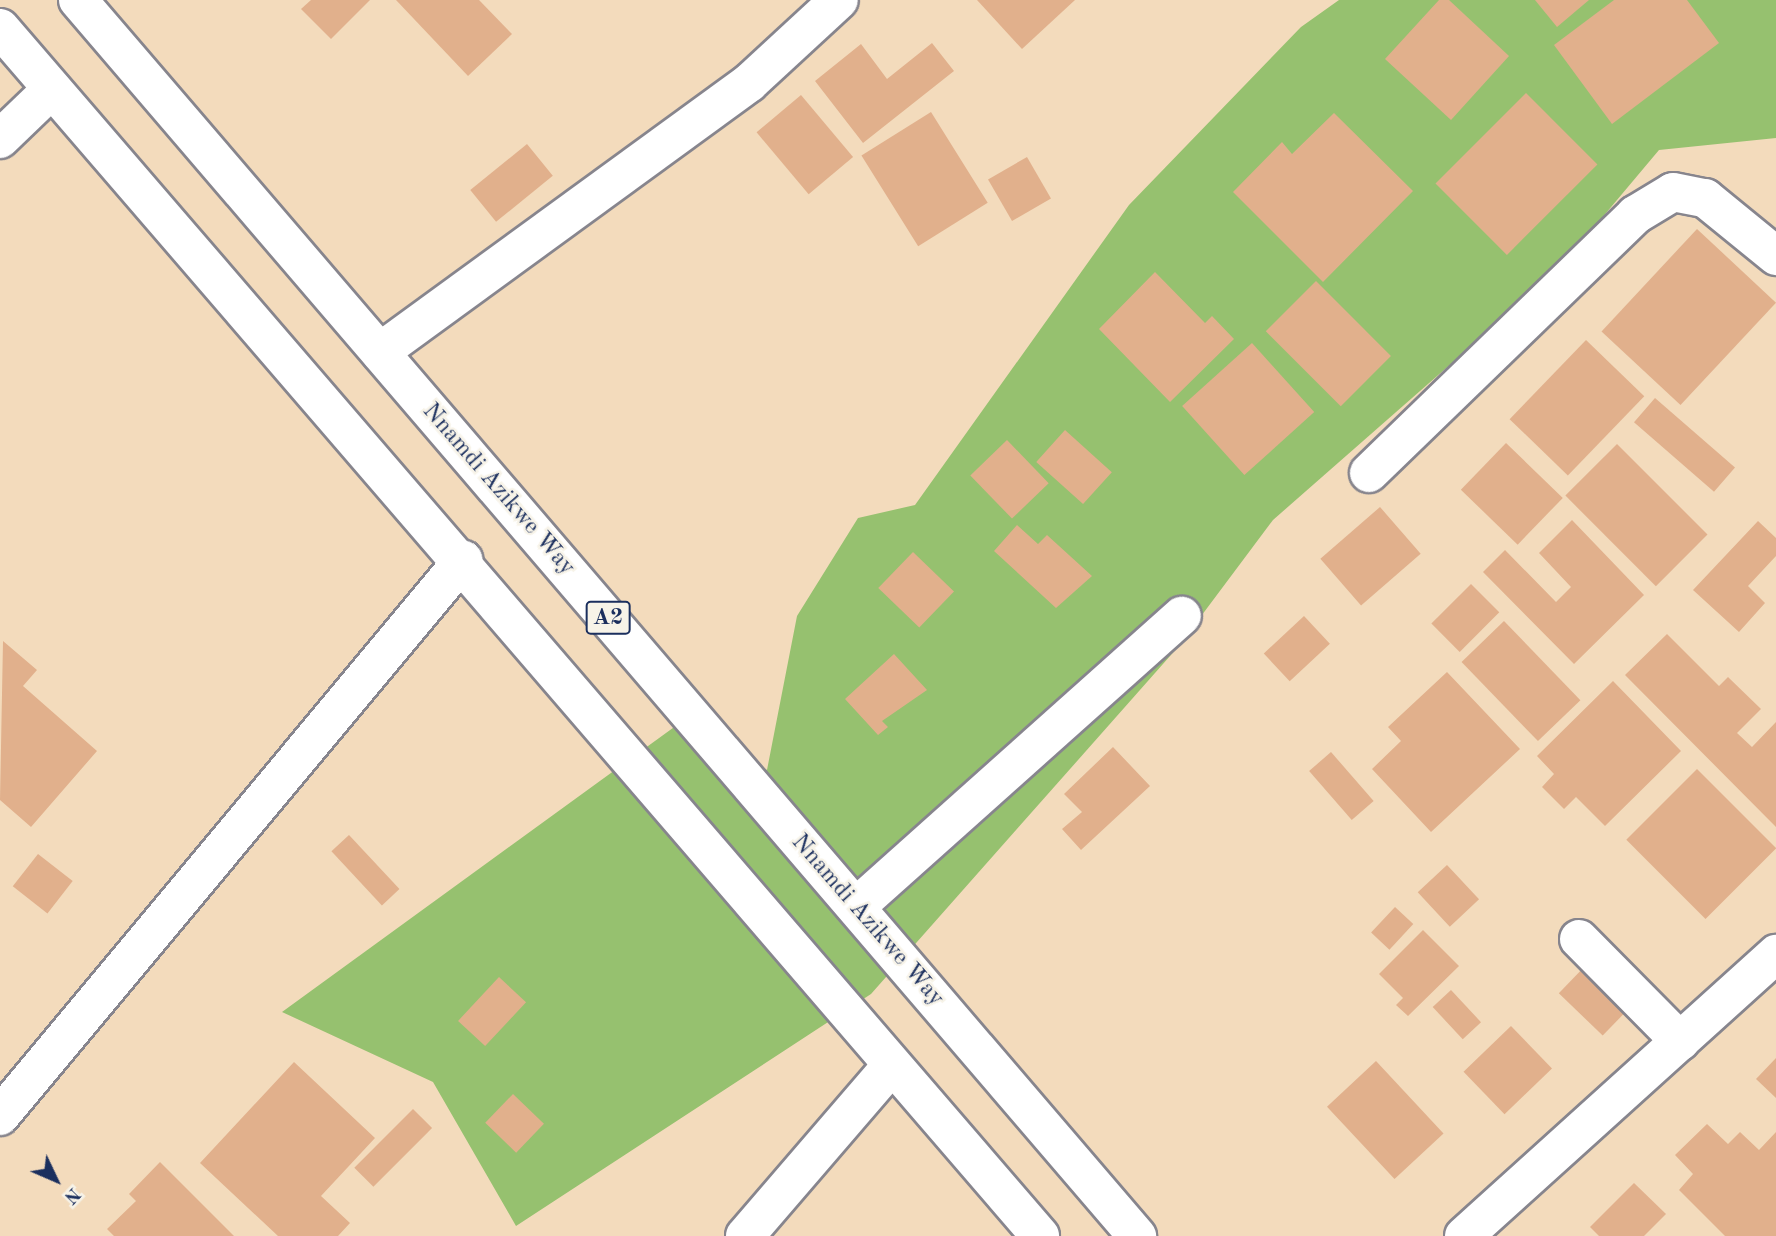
<!DOCTYPE html>
<html>
<head>
<meta charset="utf-8">
<style>
	body { margin:0 }
	#map { position:relative; width:1776px; height:1236px; overflow:hidden; background:#f3dbbc; font-family:"Old Standard TT",serif }
	div>[style] { position:absolute }
	[style*='--x'] { left:calc(var(--x)*1px); top:calc(var(--y)*1px); width:calc(var(--w)*1px); rotate:calc(var(--a)*1deg) }
	.green>* { inset:0; background:#96c16f }
	.building>* { inset:0; background:#e1b08c; transform-origin:0 0 }
	.roads { filter:drop-shadow(2px 0 #87858d) drop-shadow(-2px 0 #87858d) drop-shadow(0 2px #87858d) drop-shadow(0 -2px #87858d) }
	.minor>* { height:38px; margin:-19px; padding:0 19px; transform-origin:19px; border-radius:19px; background:#fff }
	.highway>* { height:38px; margin:-19px; padding:0 19px; transform-origin:19px; border-radius:19px; background:#fff }
	span { translate:-50% -50%; white-space:nowrap; text-align:center; line-height:1.15; -webkit-text-stroke:5px #f7f3e8; paint-order:stroke }
	.shield-label span { padding:2px 5px; background:#f7f3e8; border:2px solid; border-radius:5px; -webkit-text-stroke-width:0 }
	.shield-label { font-size:23px; color:#1b2f5e; font-weight:700 }
	.street-label { font-size:24px; color:#1b2f5e }
	.north { position:absolute; left:21px; top:1145px; width:70px; height:70px; -webkit-text-stroke:5px #f7f3e8; paint-order:stroke; rotate:134deg; font-size:19px; font-weight:700; line-height:28px; text-align:center; color:#1b2f5e }
	.north::after { content:''; display:block; margin:auto; width:24px; height:32px; background:#1b2f5e; clip-path:polygon(50% 0,100% 100%,50% 72%,0 100%) }
</style>
</head>
<body>
<div id="map">
	<div class="green">
		<i style="clip-path:polygon(1339px 0,1776px 0,1776px 138px,1659px 150px,1559px 269px,1273px 520px,1178px 647px,871px 994px,516px 1226px,433px 1082px,282px 1012px,688px 717px,767px 770px,797px 616px,858px 518px,915px 505px,1129px 205px,1301px 27px)"></i>
	</div>
	<div class="building">
		<i style="clip-path:polygon(311px 0,370px 0,331px 39px,301px 9px)"></i>
		<i style="clip-path:polygon(396px 0,479px 0,512px 34px,468px 76px)"></i>
		<i style="clip-path:polygon(977px 0,1075px 0,1022px 49px)"></i>
		<i style="clip-path:polygon(1439px 0,1449px 0,1509px 56px,1451px 120px,1385px 59px)"></i>
		<i style="clip-path:polygon(1535px 0,1589px 0,1557px 27px)"></i>
		<i style="clip-path:polygon(1614px 0,1687px 0,1719px 43px,1612px 124px,1554px 45px)"></i>
		<i style="clip-path:polygon(932px 43px,954px 71px,863px 143px,815px 81px,861px 44px,887px 79px)"></i>
		<i style="left:1526px;top:93px;width:101px;height:128px;rotate:45deg"></i>
		<i style="left:801px;top:95px;width:81px;height:58px;rotate:50deg"></i>
		<i style="left:931px;top:112px;width:107px;height:82px;rotate:58deg"></i>
		<i style="clip-path:polygon(1334px 113px,1413px 191px,1323px 282px,1233px 192px,1282px 142px,1292px 154px)"></i>
		<i style="left:527px;top:144px;width:41px;height:73px;rotate:51deg"></i>
		<i style="left:1027px;top:157px;width:48px;height:45px;rotate:60deg"></i>
		<i style="left:1697px;top:229px;width:108px;height:140px;rotate:43deg"></i>
		<i style="clip-path:polygon(1155px 272px,1205px 323px,1212px 316px,1234px 339px,1170px 402px,1099px 329px)"></i>
		<i style="left:1316px;top:281px;width:106px;height:71px;rotate:45deg"></i>
		<i style="left:1586px;top:340px;width:81px;height:110px;rotate:44deg"></i>
		<i style="left:1252px;top:343px;width:93px;height:94px;rotate:48deg"></i>
		<i style="left:1655px;top:398px;width:106px;height:32px;rotate:41deg"></i>
		<i style="left:1065px;top:430px;width:63px;height:43px;rotate:42deg"></i>
		<i style="left:1007px;top:440px;width:60px;height:51px;rotate:46deg"></i>
		<i style="left:1506px;top:443px;width:79px;height:65px;rotate:44deg"></i>
		<i style="left:1617px;top:444px;width:128px;height:73px;rotate:45deg"></i>
		<i style="left:1380px;top:507px;width:62px;height:79px;rotate:49deg"></i>
		<i style="clip-path:polygon(1572px 520px,1644px 595px,1574px 664px,1483px 572px,1505px 550px,1556px 602px,1571px 587px,1539px 553px)"></i>
		<i style="clip-path:polygon(1758px 521px,1776px 538px,1776px 556px,1748px 586px,1765px 603px,1739px 632px,1693px 590px)"></i>
		<i style="clip-path:polygon(1017px 525px,1038px 544px,1047px 535px,1092px 576px,1056px 608px,994px 551px)"></i>
		<i style="left:913px;top:552px;width:57px;height:50px;rotate:44deg"></i>
		<i style="left:1471px;top:584px;width:40px;height:56px;rotate:45deg"></i>
		<i style="left:1304px;top:616px;width:38px;height:55px;rotate:47deg"></i>
		<i style="left:1504px;top:621px;width:110px;height:59px;rotate:46deg"></i>
		<i style="clip-path:polygon(1667px 634px,1719px 686px,1728px 677px,1761px 709px,1737px 733px,1752px 747px,1776px 722px,1776px 827px,1625px 675px)"></i>
		<i style="clip-path:polygon(3px 641px,37px 670px,23px 686px,97px 751px,31px 827px,0 800px)"></i>
		<i style="clip-path:polygon(894px 654px,927px 690px,882px 721px,888px 727px,878px 735px,845px 699px)"></i>
		<i style="clip-path:polygon(1447px 672px,1520px 749px,1431px 832px,1372px 769px,1401px 741px,1388px 727px)"></i>
		<i style="clip-path:polygon(1613px 681px,1681px 751px,1605px 826px,1576px 797px,1564px 809px,1542px 787px,1554px 774px,1537px 756px)"></i>
		<i style="clip-path:polygon(1113px 747px,1150px 786px,1081px 850px,1062px 829px,1082px 812px,1064px 794px)"></i>
		<i style="left:1331px;top:752px;width:65px;height:29px;rotate:49deg"></i>
		<i style="left:1697px;top:769px;width:112px;height:100px;rotate:45deg"></i>
		<i style="left:349px;top:835px;width:74px;height:24px;rotate:47deg"></i>
		<i style="left:38px;top:854px;width:44px;height:41px;rotate:38deg"></i>
		<i style="left:1447px;top:865px;width:47px;height:40px;rotate:47deg"></i>
		<i style="left:1395px;top:907px;width:25px;height:35px;rotate:43deg"></i>
		<i style="clip-path:polygon(1423px 930px,1459px 966px,1408px 1016px,1396px 1005px,1403px 998px,1379px 974px)"></i>
		<i style="left:1588px;top:963px;width:61px;height:42px;rotate:44deg"></i>
		<i style="left:499px;top:977px;width:37px;height:60px;rotate:43deg"></i>
		<i style="left:1451px;top:990px;width:44px;height:25px;rotate:47deg"></i>
		<i style="left:1511px;top:1026px;width:59px;height:66px;rotate:46deg"></i>
		<i style="clip-path:polygon(1776px 1058px,1776px 1098px,1756px 1079px)"></i>
		<i style="left:1376px;top:1061px;width:99px;height:67px;rotate:47deg"></i>
		<i style="clip-path:polygon(294px 1062px,375px 1138px,321px 1196px,350px 1223px,338px 1236px,278px 1236px,200px 1163px)"></i>
		<i style="left:513px;top:1094px;width:43px;height:40px;rotate:44deg"></i>
		<i style="left:413px;top:1109px;width:27px;height:83px;rotate:45deg"></i>
		<i style="clip-path:polygon(1707px 1124px,1728px 1144px,1740px 1132px,1759px 1150px,1776px 1132px,1776px 1236px,1725px 1236px,1679px 1190px,1693px 1174px,1675px 1155px)"></i>
		<i style="clip-path:polygon(160px 1162px,234px 1236px,114px 1236px,107px 1229px,136px 1201px,129px 1194px)"></i>
		<i style="clip-path:polygon(1634px 1183px,1666px 1214px,1644px 1236px,1599px 1236px,1590px 1227px)"></i>
	</div>
	<div class="roads">
		<div class="minor">
			<i style="--x:0;--y:139;--w:72;--a:-43.9"></i>
			<i style="--x:380;--y:352;--w:457;--a:-36.1"></i>
			<i style="--x:749;--y:83;--w:122;--a:-42.7"></i>
			<i style="--x:1369;--y:473;--w:371;--a:-44.1"></i>
			<i style="--x:1635;--y:215;--w:44;--a:-31.2"></i>
			<i style="--x:1673;--y:192;--w:33;--a:11"></i>
			<i style="--x:1705;--y:198;--w:92;--a:39.2"></i>
			<i style="--x:856;--y:907;--w:437;--a:-41.8"></i>
			<i style="--x:1579;--y:939;--w:144;--a:45.3"></i>
			<i style="--x:0;--y:1116;--w:724;--a:-50.21"></i>
			<i style="--x:745;--y:1236;--w:225;--a:-49.3"></i>
			<i style="--x:1464;--y:1236;--w:421;--a:-42.1"></i>
		</div>
		<div class="highway">
			<i style="--x:78;--y:0;--w:1628;--a:49.41"></i>
			<i style="--x:0;--y:28;--w:1594;--a:49.27"></i>
		</div>
	</div>
	<div class="shield-label">
		<span style="left:608px;top:618px">A2</span>
	</div>
	<div class="street-label">
		<span style="left:498px;top:490px;rotate:49deg">Nnamdi Azikwe Way</span>
		<span style="left:867px;top:921px;rotate:49deg">Nnamdi Azikwe Way</span>
	</div>
	<div class="north">N</div>
</div>
</body>
</html>
